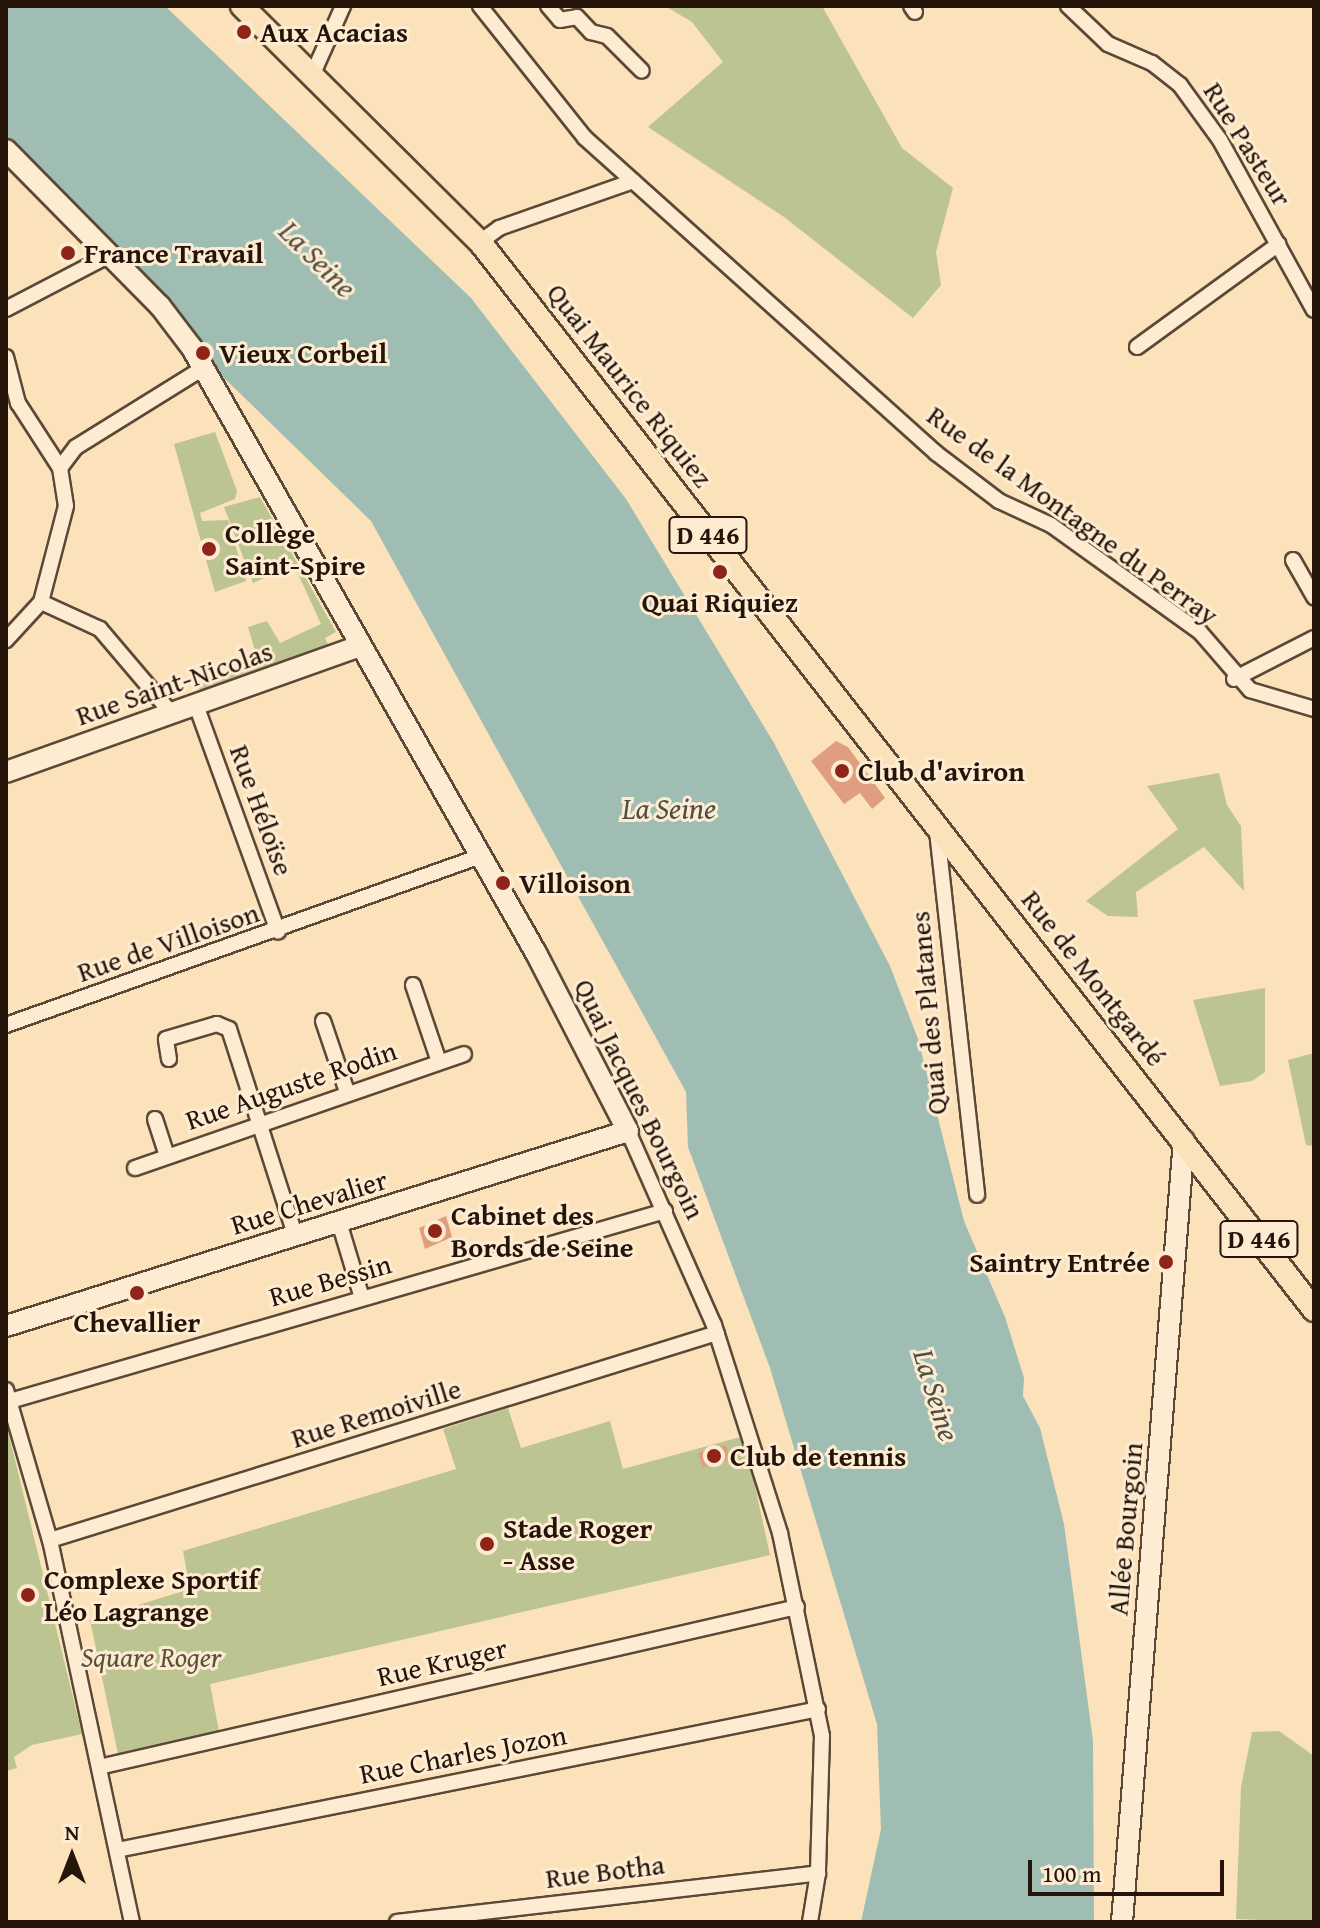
<!DOCTYPE html>
<html>
<head>
<meta charset="utf-8">
<style>
	body { margin:0 }
	#map { position:relative; width:1320px; height:1928px; overflow:hidden; background:#fce2ba; font-family:"Gentium Book Plus",serif }
	div>[style] { position:absolute }
	[style*='--x'] { left:calc(var(--x)*1px); top:calc(var(--y)*1px); width:calc(var(--w)*1px); rotate:calc(var(--a)*1deg) }
	.green>* { inset:0; background:#bcc492 }
	.water>* { inset:0; background:#9fbdb3 }
	.building>* { inset:0; background:#e09e80; transform-origin:0 0 }
	.roads { filter:drop-shadow(2px 0 #5b4836) drop-shadow(-2px 0 #5b4836) drop-shadow(0 2px #5b4836) drop-shadow(0 -2px #5b4836) }
	.street>* { height:14px; margin:-7px; padding:0 7px; transform-origin:7px; border-radius:7px; background:#fdecd2 }
	.secondary>* { height:20px; margin:-10px; padding:0 10px; transform-origin:10px; border-radius:10px; background:#fdecd2 }
	.primary>* { height:22px; margin:-11px; padding:0 11px; transform-origin:11px; border-radius:11px; background:#fce2ba }
	.dots>* { width:22px; height:22px; translate:-50% -50%; box-sizing:border-box; border:4px solid #fdecd2; border-radius:50% }
	span { translate:-50% -50%; white-space:nowrap; text-align:center; line-height:1.15; -webkit-text-stroke:6px #fdecd2; paint-order:stroke }
	.shield-label span { padding:2px 6px; background:#fdecd2; border:2px solid; border-radius:6px; -webkit-text-stroke-width:0 }
	.shield-label { font-size:26px; color:#25140a; font-weight:700 }
	.poi-label { font-size:28px; color:#25140a; font-weight:700 }
	.left { translate:0 -50%; text-align:left }
	.right { translate:-100% -50%; text-align:right }
	.street-label { font-size:28px; color:#25140a }
	.park-label { font-size:28px; color:#5a523a; font-style:italic }
	.water-label { font-size:30px; color:#504f45; font-style:italic }
	.frame { position:absolute; inset:0; border:8px solid #25140a; pointer-events:none }
	.north { position:absolute; left:32px; top:1816px; width:80px; height:80px; -webkit-text-stroke:6px #fdecd2; paint-order:stroke; rotate:0deg; font-size:22px; font-weight:700; line-height:32px; text-align:center; color:#25140a }
	.north::after { content:''; display:block; margin:auto; width:28px; height:36px; background:#25140a; clip-path:polygon(50% 0,100% 100%,50% 72%,0 100%) }
	.scale { position:absolute; left:1028px; top:1860px; width:196px; height:36px; box-sizing:border-box; border:4px solid #25140a; border-top:0; padding-left:10px; font-size:24px; line-height:28px; white-space:nowrap; color:#25140a; -webkit-text-stroke:6px #fdecd2; paint-order:stroke }
</style>
</head>
<body>
<div id="map">
	<div class="green">
		<i style="clip-path:polygon(665px 6px,822px 6px,902px 148px,953px 188px,936px 252px,941px 285px,913px 318px,784px 217px,648px 127px,723px 62px,692px 22px)"></i>
		<i style="clip-path:polygon(215px 432px,237px 491px,235px 499px,200px 513px,202px 521px,228px 520px,246px 581px,215px 592px,174px 444px)"></i>
		<i style="clip-path:polygon(260px 497px,336px 632px,325px 638px,330px 649px,200px 691px,198px 686px,257px 657px,248px 627px,267px 621px,280px 643px,321px 624px,294px 565px,253px 583px,224px 507px)"></i>
		<i style="clip-path:polygon(1219px 773px,1227px 805px,1241px 826px,1244px 891px,1204px 847px,1136px 892px,1138px 917px,1108px 916px,1086px 901px,1178px 829px,1147px 786px)"></i>
		<i style="clip-path:polygon(1265px 988px,1265px 1072px,1252px 1081px,1220px 1086px,1193px 1000px)"></i>
		<i style="clip-path:polygon(1314px 1053px,1314px 1146px,1306px 1145px,1288px 1060px)"></i>
		<i style="clip-path:polygon(508px 1408px,521px 1448px,610px 1421px,623px 1469px,744px 1436px,770px 1555px,210px 1684px,219px 1731px,118px 1754px,90px 1620px,190px 1589px,183px 1551px,456px 1469px,443px 1429px)"></i>
		<i style="clip-path:polygon(6px 1423px,82px 1734px,32px 1745px,14px 1757px,17px 1768px,6px 1771px)"></i>
		<i style="clip-path:polygon(1279px 1731px,1314px 1756px,1314px 1922px,1236px 1919px,1241px 1787px,1252px 1732px)"></i>
	</div>
	<div class="water">
		<i style="clip-path:polygon(6px 6px,165px 6px,471px 298px,626px 499px,774px 743px,890px 966px,918px 1039px,964px 1221px,1005px 1317px,1024px 1378px,1023px 1396px,1040px 1428px,1064px 1524px,1093px 1741px,1094px 1922px,861px 1922px,881px 1829px,877px 1724px,770px 1368px,688px 1147px,686px 1092px,371px 521px,217px 371px,6px 141px)"></i>
	</div>
	<div class="building">
		<i style="clip-path:polygon(836px 741px,848px 747px,885px 798px,872px 809px,860px 793px,844px 804px,811px 761px)"></i>
		<i style="clip-path:polygon(446px 1216px,452px 1237px,425px 1249px,419px 1228px)"></i>
		<i style="left:726px;top:1445px;width:15px;height:29px;rotate:74deg"></i>
	</div>
	<div class="roads">
		<div class="street">
			<i style="--x:480;--y:6;--w:169;--a:51.5"></i>
			<i style="--x:585;--y:138;--w:472;--a:41.9"></i>
			<i style="--x:936;--y:453;--w:79;--a:37.3"></i>
			<i style="--x:999;--y:501;--w:57;--a:24.8"></i>
			<i style="--x:1051;--y:525;--w:183;--a:35.7"></i>
			<i style="--x:1200;--y:632;--w:77;--a:49.2"></i>
			<i style="--x:1250;--y:690;--w:67;--a:16.5"></i>
			<i style="--x:548;--y:6;--w:18;--a:49"></i>
			<i style="--x:560;--y:20;--w:17;--a:-10"></i>
			<i style="--x:577;--y:17;--w:21;--a:47"></i>
			<i style="--x:591;--y:32;--w:16;--a:14"></i>
			<i style="--x:607;--y:36;--w:49;--a:45"></i>
			<i style="--x:911;--y:6;--w:7;--a:56"></i>
			<i style="--x:1068;--y:6;--w:55;--a:43.5"></i>
			<i style="--x:1108;--y:44;--w:48;--a:23.4"></i>
			<i style="--x:1152;--y:63;--w:36;--a:38"></i>
			<i style="--x:1180;--y:85;--w:68;--a:54"></i>
			<i style="--x:1220;--y:140;--w:194;--a:61.1"></i>
			<i style="--x:311;--y:78;--w:79;--a:-66"></i>
			<i style="--x:480;--y:242;--w:24;--a:-36"></i>
			<i style="--x:499;--y:228;--w:142;--a:-19.3"></i>
			<i style="--x:6;--y:309;--w:106;--a:-27.5"></i>
			<i style="--x:1137;--y:347;--w:175;--a:-36"></i>
			<i style="--x:6;--y:357;--w:48;--a:75.4"></i>
			<i style="--x:18;--y:403;--w:77;--a:57.1"></i>
			<i style="--x:60;--y:468;--w:38;--a:81"></i>
			<i style="--x:66;--y:506;--w:99;--a:104.6"></i>
			<i style="--x:41;--y:602;--w:52;--a:132.6"></i>
			<i style="--x:60;--y:468;--w:26;--a:-53"></i>
			<i style="--x:76;--y:447;--w:148;--a:-31.8"></i>
			<i style="--x:1293;--y:560;--w:43;--a:60.4"></i>
			<i style="--x:41;--y:602;--w:65;--a:24.6"></i>
			<i style="--x:100;--y:629;--w:111;--a:49.7"></i>
			<i style="--x:1234;--y:679;--w:90;--a:-27.1"></i>
			<i style="--x:196;--y:705;--w:241;--a:70.1"></i>
			<i style="--x:937;--y:831;--w:366;--a:83.7"></i>
			<i style="--x:413;--y:985;--w:81;--a:71.3"></i>
			<i style="--x:323;--y:1021;--w:75;--a:71.3"></i>
			<i style="--x:6;--y:1025;--w:504;--a:-19.59"></i>
			<i style="--x:169;--y:1059;--w:20;--a:-99"></i>
			<i style="--x:166;--y:1039;--w:53;--a:-16.4"></i>
			<i style="--x:217;--y:1024;--w:13;--a:23"></i>
			<i style="--x:229;--y:1029;--w:216;--a:72.2"></i>
			<i style="--x:155;--y:1119;--w:39;--a:72"></i>
			<i style="--x:628;--y:1131;--w:212;--a:66.1"></i>
			<i style="--x:714;--y:1325;--w:218;--a:72.4"></i>
			<i style="--x:780;--y:1533;--w:207;--a:78.3"></i>
			<i style="--x:822;--y:1736;--w:137;--a:91.7"></i>
			<i style="--x:818;--y:1873;--w:50;--a:99.3"></i>
			<i style="--x:135;--y:1168;--w:348;--a:-19.1"></i>
			<i style="--x:339;--y:1222;--w:79;--a:73.2"></i>
			<i style="--x:6;--y:1390;--w:156;--a:73.7"></i>
			<i style="--x:50;--y:1540;--w:391;--a:77.9"></i>
			<i style="--x:10;--y:1401;--w:682;--a:-16.18"></i>
			<i style="--x:50;--y:1540;--w:698;--a:-17.24"></i>
			<i style="--x:99;--y:1767;--w:716;--a:-12.91"></i>
			<i style="--x:117;--y:1850;--w:715;--a:-11.37"></i>
			<i style="--x:397;--y:1922;--w:424;--a:-6.6"></i>
		</div>
		<div class="secondary">
			<i style="--x:6;--y:150;--w:219;--a:45.4"></i>
			<i style="--x:160;--y:306;--w:53;--a:52.7"></i>
			<i style="--x:192;--y:348;--w:696;--a:60.38"></i>
			<i style="--x:536;--y:953;--w:200;--a:62.7"></i>
			<i style="--x:628;--y:1131;--w:652;--a:162.59"></i>
			<i style="--x:6;--y:772;--w:376;--a:-19.6"></i>
			<i style="--x:1122;--y:1922;--w:784;--a:-85.47"></i>
		</div>
		<div class="primary">
			<i style="--x:242;--y:6;--w:335;--a:44.8"></i>
			<i style="--x:480;--y:242;--w:1355;--a:52.01"></i>
		</div>
	</div>
	<div class="dots">
		<i style="left:244px;top:32px;background:#8f2418"></i>
		<i style="left:68px;top:253px;background:#8f2418"></i>
		<i style="left:203px;top:353px;background:#8f2418"></i>
		<i style="left:209px;top:549px;background:#8f2418"></i>
		<i style="left:720px;top:572px;background:#8f2418"></i>
		<i style="left:842px;top:771px;background:#8f2418"></i>
		<i style="left:503px;top:883px;background:#8f2418"></i>
		<i style="left:435px;top:1231px;background:#8f2418"></i>
		<i style="left:1166px;top:1262px;background:#8f2418"></i>
		<i style="left:137px;top:1293px;background:#8f2418"></i>
		<i style="left:714px;top:1456px;background:#8f2418"></i>
		<i style="left:487px;top:1544px;background:#8f2418"></i>
		<i style="left:28px;top:1595px;background:#8f2418"></i>
	</div>
	<div class="shield-label">
		<span style="left:708px;top:535px">D 446</span>
		<span style="left:1259px;top:1239px">D 446</span>
	</div>
	<div class="poi-label">
		<span class="left" style="left:260px;top:32px">Aux Acacias</span>
		<span class="left" style="left:84px;top:253px">France Travail</span>
		<span class="left" style="left:219px;top:353px">Vieux Corbeil</span>
		<span class="left" style="left:225px;top:549px">Collège<br>Saint-Spire</span>
		<span style="left:720px;top:602px">Quai Riquiez</span>
		<span class="left" style="left:858px;top:771px">Club d'aviron</span>
		<span class="left" style="left:519px;top:883px">Villoison</span>
		<span class="left" style="left:451px;top:1231px">Cabinet des<br>Bords de Seine</span>
		<span class="right" style="left:1150px;top:1262px">Saintry Entrée</span>
		<span style="left:137px;top:1322px">Chevallier</span>
		<span class="left" style="left:730px;top:1456px">Club de tennis</span>
		<span class="left" style="left:503px;top:1544px">Stade Roger<br>- Asse</span>
		<span class="left" style="left:44px;top:1595px">Complexe Sportif<br>Léo Lagrange</span>
	</div>
	<div class="street-label">
		<span style="left:1248px;top:144px;rotate:58deg">Rue Pasteur</span>
		<span style="left:630px;top:385px;rotate:52deg">Quai Maurice Riquiez</span>
		<span style="left:1073px;top:515px;rotate:36deg">Rue de la Montagne du Perray</span>
		<span style="left:174px;top:683px;rotate:-19deg">Rue Saint-Nicolas</span>
		<span style="left:262px;top:810px;rotate:70deg">Rue Héloïse</span>
		<span style="left:168px;top:942px;rotate:-19deg">Rue de Villoison</span>
		<span style="left:1094px;top:978px;rotate:52deg">Rue de Montgardé</span>
		<span style="left:928px;top:1013px;rotate:-95deg">Quai des Platanes</span>
		<span style="left:291px;top:1085px;rotate:-19deg">Rue Auguste Rodin</span>
		<span style="left:640px;top:1099px;rotate:64deg">Quai Jacques Bourgoin</span>
		<span style="left:309px;top:1202px;rotate:-17deg">Rue Chevalier</span>
		<span style="left:330px;top:1280px;rotate:-16deg">Rue Bessin</span>
		<span style="left:376px;top:1413px;rotate:-17deg">Rue Remoiville</span>
		<span style="left:1125px;top:1529px;rotate:-85deg">Allée Bourgoin</span>
		<span style="left:442px;top:1662px;rotate:-13deg">Rue Kruger</span>
		<span style="left:463px;top:1754px;rotate:-11deg">Rue Charles Jozon</span>
		<span style="left:605px;top:1871px;rotate:-7deg">Rue Botha</span>
	</div>
	<div class="park-label">
		<span style="left:151px;top:1657px">Square Roger</span>
	</div>
	<div class="water-label">
		<span style="left:318px;top:259px;rotate:45deg">La Seine</span>
		<span style="left:669px;top:808px">La Seine</span>
		<span style="left:937px;top:1395px;rotate:73deg">La Seine</span>
	</div>
	<div class="frame"></div>
	<div class="north">N</div>
	<div class="scale">100 m</div>
</div>
</body>
</html>
